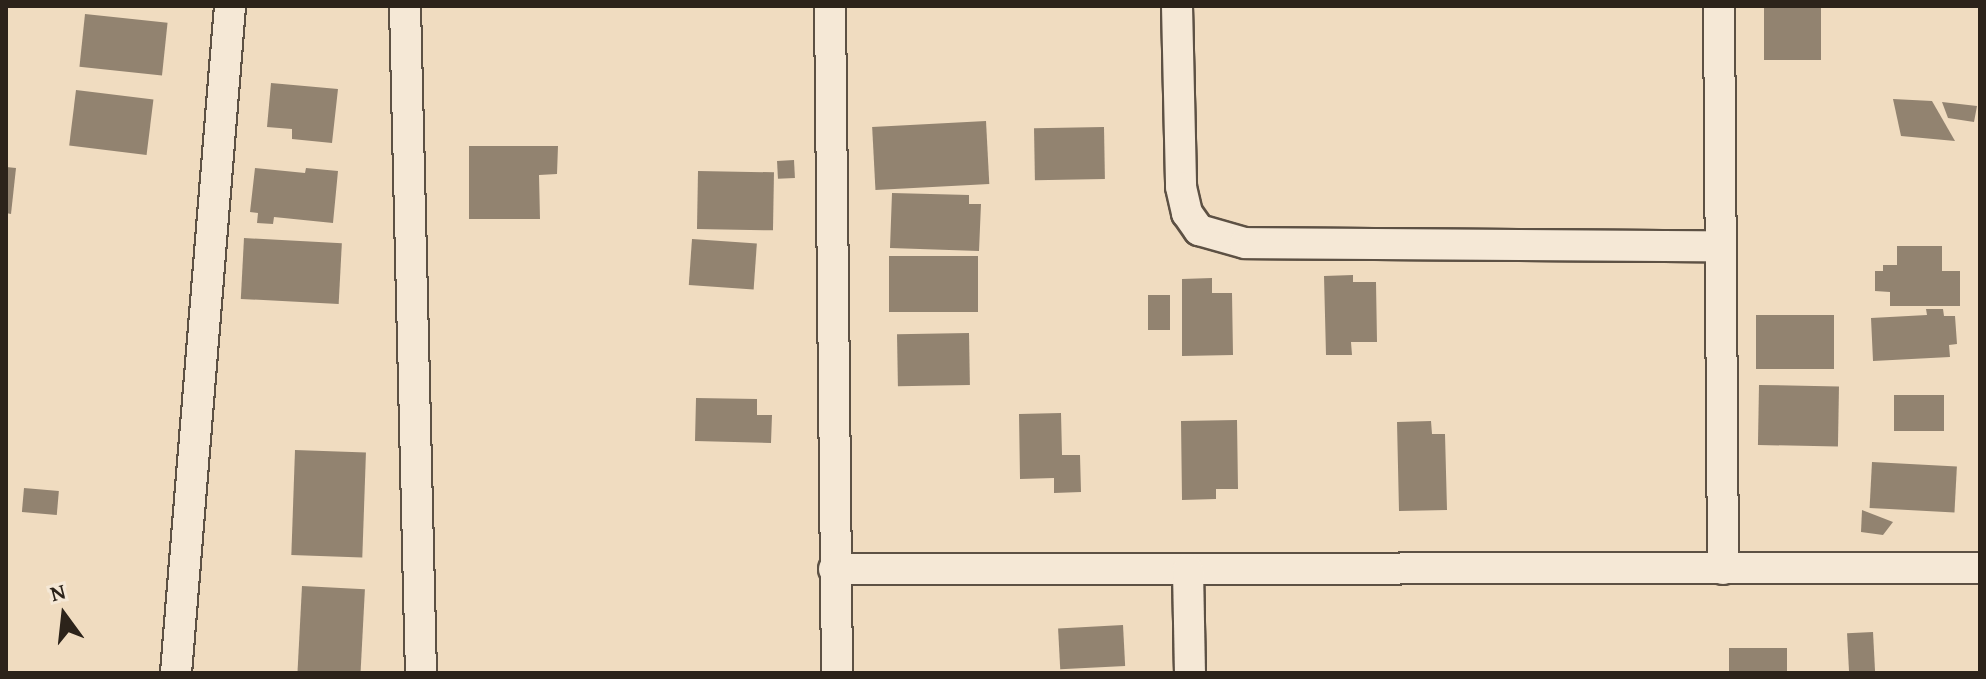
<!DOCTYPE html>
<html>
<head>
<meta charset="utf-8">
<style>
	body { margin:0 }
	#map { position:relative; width:1986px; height:679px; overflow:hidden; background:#f0dcc0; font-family:"Gentium Book Plus",serif }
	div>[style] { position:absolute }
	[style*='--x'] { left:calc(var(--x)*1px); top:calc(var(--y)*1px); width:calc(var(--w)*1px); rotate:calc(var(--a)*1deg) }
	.building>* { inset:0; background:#928370; transform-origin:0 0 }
	.roads { filter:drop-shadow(2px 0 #5d5144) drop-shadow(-2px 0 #5d5144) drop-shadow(0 2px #5d5144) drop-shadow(0 -2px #5d5144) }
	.minor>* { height:30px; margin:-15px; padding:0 15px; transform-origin:15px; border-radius:15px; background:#f5e8d6 }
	span { translate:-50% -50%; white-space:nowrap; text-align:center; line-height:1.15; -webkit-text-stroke:8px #f5e8d6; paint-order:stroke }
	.frame { position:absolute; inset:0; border:8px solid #2c231a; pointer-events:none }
	.north { position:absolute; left:24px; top:575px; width:80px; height:80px; -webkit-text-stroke:6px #f5e8d6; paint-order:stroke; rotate:345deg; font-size:22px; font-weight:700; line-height:32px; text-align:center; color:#2c231a }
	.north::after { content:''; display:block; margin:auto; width:28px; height:36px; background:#2c231a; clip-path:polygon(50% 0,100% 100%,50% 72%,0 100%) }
</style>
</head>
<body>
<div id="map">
	<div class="building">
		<i style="left:1764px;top:6px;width:57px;height:54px"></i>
		<i style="left:85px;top:14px;width:83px;height:53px;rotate:6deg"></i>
		<i style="clip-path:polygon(271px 83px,338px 89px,332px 143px,292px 139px,292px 129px,267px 127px)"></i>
		<i style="left:76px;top:90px;width:78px;height:56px;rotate:7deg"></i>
		<i style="clip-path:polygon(1893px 99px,1932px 101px,1955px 141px,1901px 136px)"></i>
		<i style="clip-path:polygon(1942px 102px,1977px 106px,1974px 122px,1948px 118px)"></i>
		<i style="left:986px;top:121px;width:63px;height:114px;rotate:87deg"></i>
		<i style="left:1104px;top:127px;width:52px;height:70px;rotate:89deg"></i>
		<i style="clip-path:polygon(469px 146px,558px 146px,557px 174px,539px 175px,540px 219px,469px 219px)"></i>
		<i style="left:794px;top:160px;width:18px;height:17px;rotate:87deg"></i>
		<i style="clip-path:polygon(6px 167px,16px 168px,11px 214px,6px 213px)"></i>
		<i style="clip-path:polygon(255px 168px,305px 173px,306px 168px,338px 171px,333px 223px,274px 217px,273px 224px,257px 223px,258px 213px,250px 212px)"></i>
		<i style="left:698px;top:171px;width:76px;height:58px;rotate:1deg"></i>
		<i style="clip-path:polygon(892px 193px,969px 195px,969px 204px,981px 204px,979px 251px,890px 248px)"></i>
		<i style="left:244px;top:238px;width:98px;height:61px;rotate:3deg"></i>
		<i style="left:692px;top:239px;width:65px;height:46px;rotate:4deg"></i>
		<i style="clip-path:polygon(1897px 246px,1942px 246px,1942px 271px,1960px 271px,1960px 306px,1890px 306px,1890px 292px,1875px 291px,1875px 271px,1883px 271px,1883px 265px,1897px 265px)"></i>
		<i style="left:889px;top:256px;width:89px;height:56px"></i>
		<i style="clip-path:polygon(1353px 275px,1353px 282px,1376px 282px,1377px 342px,1351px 342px,1352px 355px,1326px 355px,1324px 276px)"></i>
		<i style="clip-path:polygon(1212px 278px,1212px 293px,1232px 293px,1233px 355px,1182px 356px,1182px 279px)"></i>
		<i style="left:1148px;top:295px;width:22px;height:35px"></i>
		<i style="clip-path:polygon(1926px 309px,1943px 309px,1944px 316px,1955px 316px,1957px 344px,1949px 345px,1950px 357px,1873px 361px,1871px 318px,1927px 315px)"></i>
		<i style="left:1756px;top:315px;width:78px;height:54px"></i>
		<i style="left:969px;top:333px;width:52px;height:72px;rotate:89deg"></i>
		<i style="left:1759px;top:385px;width:80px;height:60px;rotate:1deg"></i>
		<i style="left:1894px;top:395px;width:50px;height:36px"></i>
		<i style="clip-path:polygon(696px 398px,757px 399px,757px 415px,772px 415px,771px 443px,695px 441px)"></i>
		<i style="clip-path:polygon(1061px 413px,1062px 455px,1080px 455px,1081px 492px,1054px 493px,1054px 478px,1020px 479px,1019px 414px)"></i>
		<i style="clip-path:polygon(1237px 420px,1238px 489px,1216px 489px,1216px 499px,1182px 500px,1181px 421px)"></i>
		<i style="clip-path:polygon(1431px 421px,1432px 434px,1445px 434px,1447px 510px,1399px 511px,1397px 422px)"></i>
		<i style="left:295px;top:450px;width:71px;height:105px;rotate:2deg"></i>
		<i style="left:1872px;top:462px;width:85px;height:46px;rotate:3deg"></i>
		<i style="left:24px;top:488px;width:35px;height:24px;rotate:5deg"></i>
		<i style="clip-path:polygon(1862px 510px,1893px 522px,1883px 535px,1861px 532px)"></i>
		<i style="left:302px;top:586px;width:63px;height:87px;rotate:3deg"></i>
		<i style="left:1123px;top:625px;width:41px;height:65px;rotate:87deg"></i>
		<i style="left:1873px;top:632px;width:41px;height:26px;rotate:87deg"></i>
		<i style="left:1729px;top:648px;width:58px;height:25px"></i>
	</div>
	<div class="roads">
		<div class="minor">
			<i style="--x:405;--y:6;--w:667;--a:88.63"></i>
			<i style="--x:830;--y:6;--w:667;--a:89.4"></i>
			<i style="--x:1177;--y:6;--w:181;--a:88.7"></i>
			<i style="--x:1181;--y:187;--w:27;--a:77"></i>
			<i style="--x:1187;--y:213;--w:21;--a:55"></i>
			<i style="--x:1199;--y:230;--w:48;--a:15.8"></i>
			<i style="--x:1245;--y:243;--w:476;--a:0.4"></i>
			<i style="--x:1719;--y:6;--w:563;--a:89.59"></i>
			<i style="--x:834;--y:569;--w:1146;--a:-0.05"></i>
			<i style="--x:1188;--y:570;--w:103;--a:88.9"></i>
			<i style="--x:176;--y:673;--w:669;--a:-85.37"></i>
		</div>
	</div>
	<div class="frame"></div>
	<div class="north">N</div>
</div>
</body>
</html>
